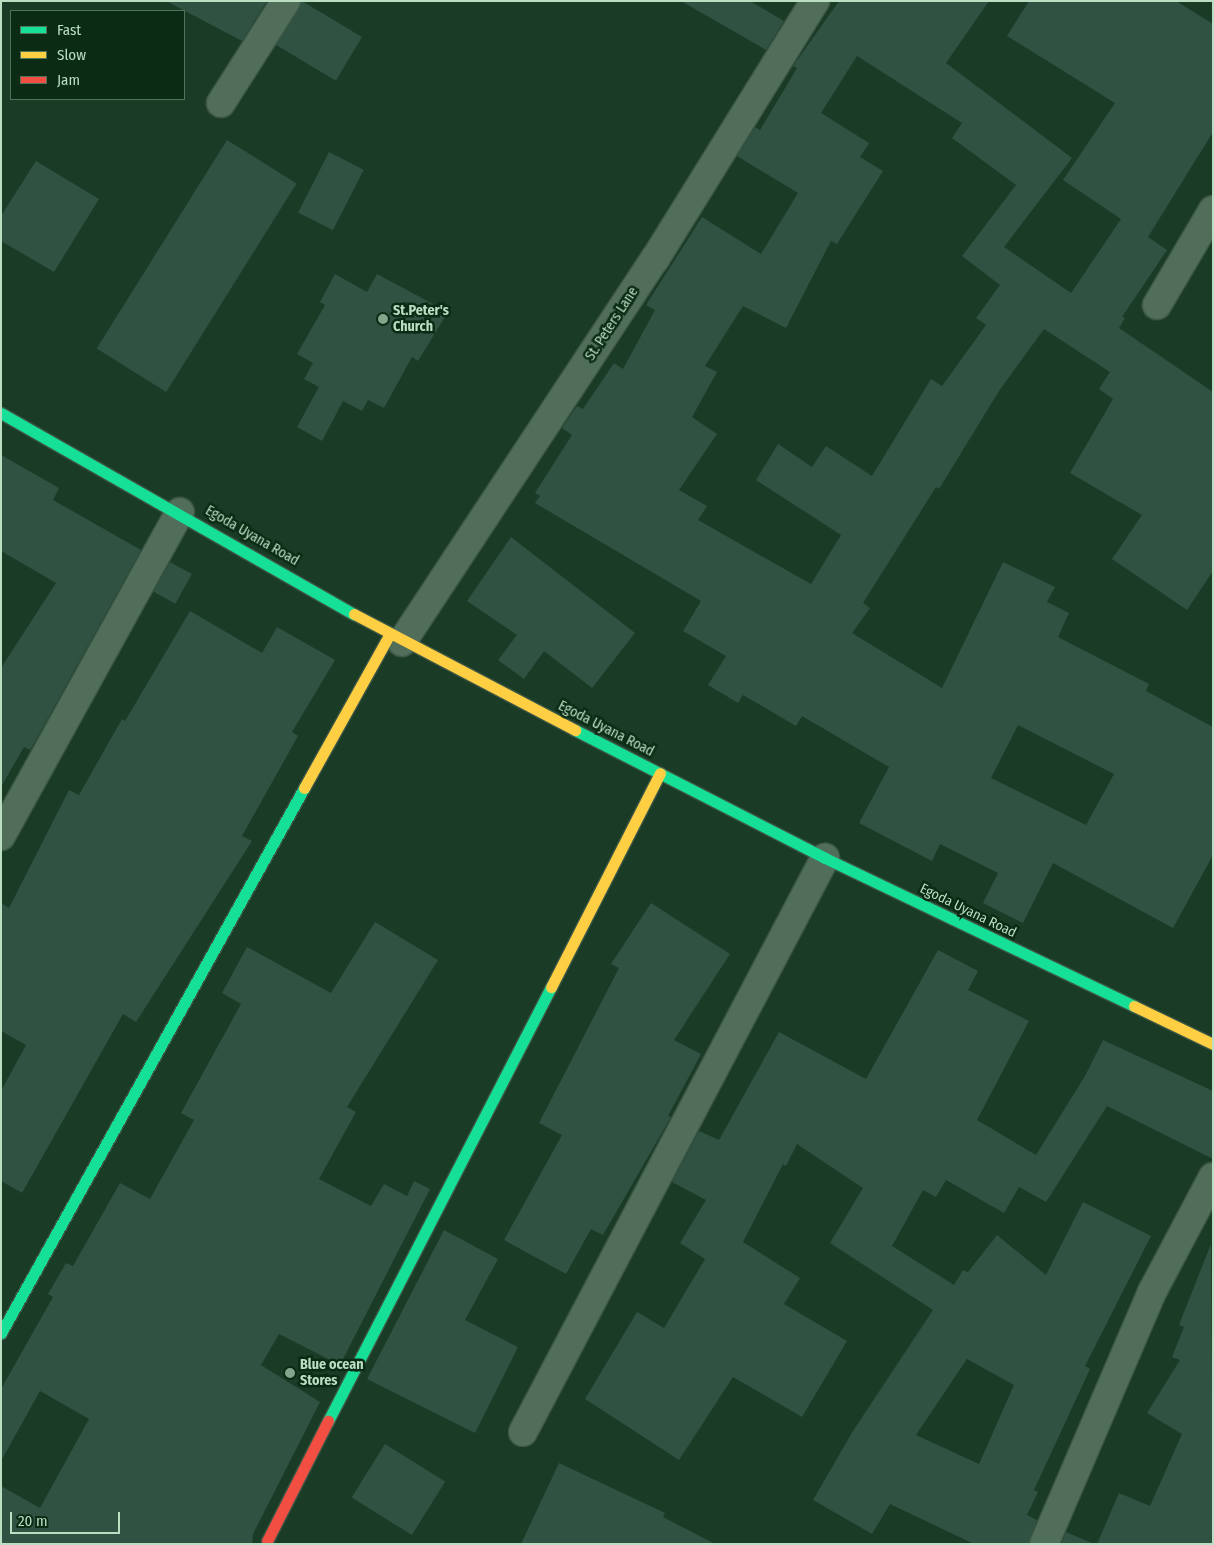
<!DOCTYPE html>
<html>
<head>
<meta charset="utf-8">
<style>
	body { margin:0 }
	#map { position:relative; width:1214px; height:1545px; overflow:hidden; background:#1a3b26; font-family:"Fira Sans Condensed",sans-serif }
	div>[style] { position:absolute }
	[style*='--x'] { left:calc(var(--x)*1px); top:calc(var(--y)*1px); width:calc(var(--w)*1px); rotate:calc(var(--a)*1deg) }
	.building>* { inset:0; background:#2f5242; transform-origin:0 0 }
	.roads { filter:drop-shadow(1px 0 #3c5644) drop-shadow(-1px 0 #3c5644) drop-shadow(0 1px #3c5644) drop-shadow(0 -1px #3c5644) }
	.street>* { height:28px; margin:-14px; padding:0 14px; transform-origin:14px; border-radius:14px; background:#516e5a }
	.fast>* { height:11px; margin:-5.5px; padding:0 5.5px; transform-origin:5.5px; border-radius:5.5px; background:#16e098 }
	.slow>* { height:11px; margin:-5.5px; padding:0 5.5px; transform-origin:5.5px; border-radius:5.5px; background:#ffcf43 }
	.jam>* { height:11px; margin:-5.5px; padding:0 5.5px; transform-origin:5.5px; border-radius:5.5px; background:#f24e42 }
	.dots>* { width:14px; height:14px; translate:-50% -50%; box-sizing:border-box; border:2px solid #0b2b15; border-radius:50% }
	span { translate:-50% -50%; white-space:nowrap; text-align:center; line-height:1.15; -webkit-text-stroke:5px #0b2b15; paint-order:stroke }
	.poi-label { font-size:14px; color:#badec1; font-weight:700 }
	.left { translate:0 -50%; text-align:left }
	.street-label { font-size:14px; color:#badec1 }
	.frame { position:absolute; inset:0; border:2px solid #badec1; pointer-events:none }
	.legend { position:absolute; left:10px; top:10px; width:175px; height:90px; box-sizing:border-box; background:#0b2b15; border:1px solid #51735a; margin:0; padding:6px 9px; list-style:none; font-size:15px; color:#badec1 }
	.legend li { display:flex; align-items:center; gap:10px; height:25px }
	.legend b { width:25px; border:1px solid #51735a }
	.scale { position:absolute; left:10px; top:1512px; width:110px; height:22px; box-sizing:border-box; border:2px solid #badec1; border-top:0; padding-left:6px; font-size:15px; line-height:18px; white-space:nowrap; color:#badec1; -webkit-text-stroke:4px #0b2b15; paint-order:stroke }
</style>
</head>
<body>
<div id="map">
	<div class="building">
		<i style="clip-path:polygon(166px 1px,267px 1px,242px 41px)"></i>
		<i style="left:302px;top:1px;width:70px;height:51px;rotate:31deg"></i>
		<i style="clip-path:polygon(681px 1px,750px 1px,784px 21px,766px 50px)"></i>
		<i style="clip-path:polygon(evenodd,839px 1px,989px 1px,946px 63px,1072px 158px,1004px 247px,1071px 293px,1121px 219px,1063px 180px,1115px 103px,1007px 36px,1029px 1px,1176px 1px,1213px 24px,1213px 132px,1148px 237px,1167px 250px,1122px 317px,1125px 318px,1119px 328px,1213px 392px,1213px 571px,1187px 610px,1112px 559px,1142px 515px,1070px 473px,1113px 399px,1099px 389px,1110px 372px,1044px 329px,999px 391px,939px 489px,936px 487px,863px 603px,870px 608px,852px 633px,942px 688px,1003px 562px,1055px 587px,1047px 602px,1069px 613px,1058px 637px,1149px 684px,1146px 691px,1213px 727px,1213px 855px,1173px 928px,1053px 863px,1023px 923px,983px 903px,998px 873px,940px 844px,932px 861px,859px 823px,889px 767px,802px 716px,796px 726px,743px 695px,738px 703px,708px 685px,726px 656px,683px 631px,701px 601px,535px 503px,540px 496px,535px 493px,572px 435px,562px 428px,577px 406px,583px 409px,614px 363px,623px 369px,655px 310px,646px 305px,702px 217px,761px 254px,798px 193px,737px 156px,755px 127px,760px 130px,797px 68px,793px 66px,839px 1px,857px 56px,962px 123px,952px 138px,1016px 185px,962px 256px,1000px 285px,976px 318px,986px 325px,942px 386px,931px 379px,872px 476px,826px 446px,812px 467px,778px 444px,756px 480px,841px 535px,811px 584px,698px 520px,707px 506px,679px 490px,717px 434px,692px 417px,717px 372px,705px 366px,743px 306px,786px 328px,831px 241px,837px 244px,883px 171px,860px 157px,869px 143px,821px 113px,857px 56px,839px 1px,1018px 725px,1114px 774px,1086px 825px,991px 778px,1018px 725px)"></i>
		<i style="left:227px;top:140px;width:82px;height:246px;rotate:32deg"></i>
		<i style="left:329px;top:152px;width:39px;height:68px;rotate:27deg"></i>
		<i style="clip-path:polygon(36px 161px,99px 199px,54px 272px,1px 241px,1px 216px)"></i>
		<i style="clip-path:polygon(335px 274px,367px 292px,377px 274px,448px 312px,418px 361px,412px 357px,384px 408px,368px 400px,362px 411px,343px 401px,322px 441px,297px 427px,319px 387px,304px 379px,313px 363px,297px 354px,325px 305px,320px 302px)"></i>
		<i style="clip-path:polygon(1px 455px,59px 488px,53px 500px,141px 550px,36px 740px,30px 750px,24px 747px,1px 787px,1px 668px,56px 583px,1px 551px)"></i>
		<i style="clip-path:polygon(511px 537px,635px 633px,592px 688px,544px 651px,524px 679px,498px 660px,517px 635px,467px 601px)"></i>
		<i style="left:170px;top:562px;width:25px;height:34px;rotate:29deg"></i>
		<i style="clip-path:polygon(190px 611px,262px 653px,277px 627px,335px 660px,292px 732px,298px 736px,242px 836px,252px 841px,136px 1022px,123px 1014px,22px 1193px,1px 1181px,1px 1091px,26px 1045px,1px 1031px,1px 903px,9px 908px,69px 790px,79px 795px,122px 719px,125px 721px)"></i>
		<i style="clip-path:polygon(651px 903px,730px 954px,674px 1040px,701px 1054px,668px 1116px,671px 1117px,603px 1235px,591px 1229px,566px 1274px,504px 1240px,562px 1135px,539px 1123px,619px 968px,611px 964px)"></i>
		<i style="clip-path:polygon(375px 922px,438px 960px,347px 1107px,356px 1112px,319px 1179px,371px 1206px,384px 1184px,407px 1196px,414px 1181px,430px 1189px,340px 1365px,279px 1334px,261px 1365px,320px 1402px,253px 1534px,252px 1544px,1px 1544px,1px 1486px,40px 1508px,89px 1419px,40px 1391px,1px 1461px,1px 1389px,53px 1297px,48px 1294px,66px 1263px,73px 1266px,120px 1183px,150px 1199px,194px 1120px,181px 1113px,241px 1004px,222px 993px,247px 947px,331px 993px)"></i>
		<i style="clip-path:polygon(evenodd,938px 950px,978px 971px,968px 990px,1029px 1021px,977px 1120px,1036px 1155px,1085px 1076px,1103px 1040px,1213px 1091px,1213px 1159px,1107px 1106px,1046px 1202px,1019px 1187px,1004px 1213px,946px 1180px,936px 1197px,923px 1190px,892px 1246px,954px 1285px,963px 1270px,968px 1272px,997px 1235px,1046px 1275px,1083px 1202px,1151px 1236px,1085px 1366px,1090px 1369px,1034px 1490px,1038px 1492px,1027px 1515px,1037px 1520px,1029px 1544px,974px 1544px,890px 1504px,872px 1534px,813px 1500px,853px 1431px,933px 1310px,830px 1243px,863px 1188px,797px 1144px,786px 1166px,783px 1164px,743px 1242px,800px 1278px,784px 1304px,847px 1341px,802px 1417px,733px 1377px,679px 1460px,585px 1399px,637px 1312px,664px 1328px,705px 1259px,680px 1243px,706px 1200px,672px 1182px,699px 1131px,719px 1140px,779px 1032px,866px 1079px,938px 950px,967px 1359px,1014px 1385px,979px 1464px,916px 1435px,967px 1359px)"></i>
		<i style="clip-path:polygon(444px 1230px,498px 1259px,465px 1320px,518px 1347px,475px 1433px,367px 1379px)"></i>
		<i style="clip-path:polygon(1211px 1244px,1213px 1544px,1097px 1544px,1119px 1493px,1150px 1506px,1182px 1434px,1147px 1413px,1180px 1360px,1172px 1357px,1184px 1327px,1179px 1325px)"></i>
		<i style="left:385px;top:1444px;width:71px;height:63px;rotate:32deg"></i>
		<i style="clip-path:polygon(559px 1463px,665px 1513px,663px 1517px,715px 1544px,521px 1544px)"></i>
		<i style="clip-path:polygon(1066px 1532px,1094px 1544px,1061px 1544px)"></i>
	</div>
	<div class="roads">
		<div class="street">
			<i style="--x:221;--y:103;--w:121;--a:-57.5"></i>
			<i style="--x:1157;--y:305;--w:110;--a:-59.5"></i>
			<i style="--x:402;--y:642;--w:459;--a:-56.6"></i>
			<i style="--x:655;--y:259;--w:304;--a:-58.2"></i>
			<i style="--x:1;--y:836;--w:370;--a:-61.1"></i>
			<i style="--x:523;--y:1432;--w:649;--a:-62.25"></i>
			<i style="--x:1044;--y:1544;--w:274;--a:-66.8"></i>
			<i style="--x:1152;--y:1292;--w:130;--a:-62.1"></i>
		</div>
		<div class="fast">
			<i style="--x:1;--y:413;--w:406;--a:29.7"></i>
			<i style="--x:575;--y:730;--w:281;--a:27.1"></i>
			<i style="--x:825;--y:858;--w:343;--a:25.6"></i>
			<i style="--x:1;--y:1333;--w:624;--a:-60.93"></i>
			<i style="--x:328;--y:1421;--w:488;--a:-62.8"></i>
		</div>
		<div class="slow">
			<i style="--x:354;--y:614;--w:250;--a:27.7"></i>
			<i style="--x:304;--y:788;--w:175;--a:-60.9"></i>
			<i style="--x:551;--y:987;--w:240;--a:-63"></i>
			<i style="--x:1134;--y:1006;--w:88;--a:25.7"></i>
		</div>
		<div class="jam">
			<i style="--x:267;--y:1541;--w:135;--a:-63.1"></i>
		</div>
	</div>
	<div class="dots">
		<i style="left:383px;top:319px;background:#82a58b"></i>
		<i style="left:290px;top:1373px;background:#82a58b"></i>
	</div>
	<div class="poi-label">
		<span class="left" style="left:393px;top:319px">St.Peter's<br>Church</span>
		<span class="left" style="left:300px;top:1373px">Blue ocean<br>Stores</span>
	</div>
	<div class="street-label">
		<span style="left:612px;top:324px;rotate:-57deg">St. Peters Lane</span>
		<span style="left:252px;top:536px;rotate:30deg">Egoda Uyana Road</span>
		<span style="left:606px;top:729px;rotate:27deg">Egoda Uyana Road</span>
		<span style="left:968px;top:911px;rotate:26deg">Egoda Uyana Road</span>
	</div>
	<div class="frame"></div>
	<ul class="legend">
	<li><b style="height:6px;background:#16e098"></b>Fast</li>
	<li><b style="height:6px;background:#ffcf43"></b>Slow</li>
	<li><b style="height:6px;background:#f24e42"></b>Jam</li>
	</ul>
	<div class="scale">20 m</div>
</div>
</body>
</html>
